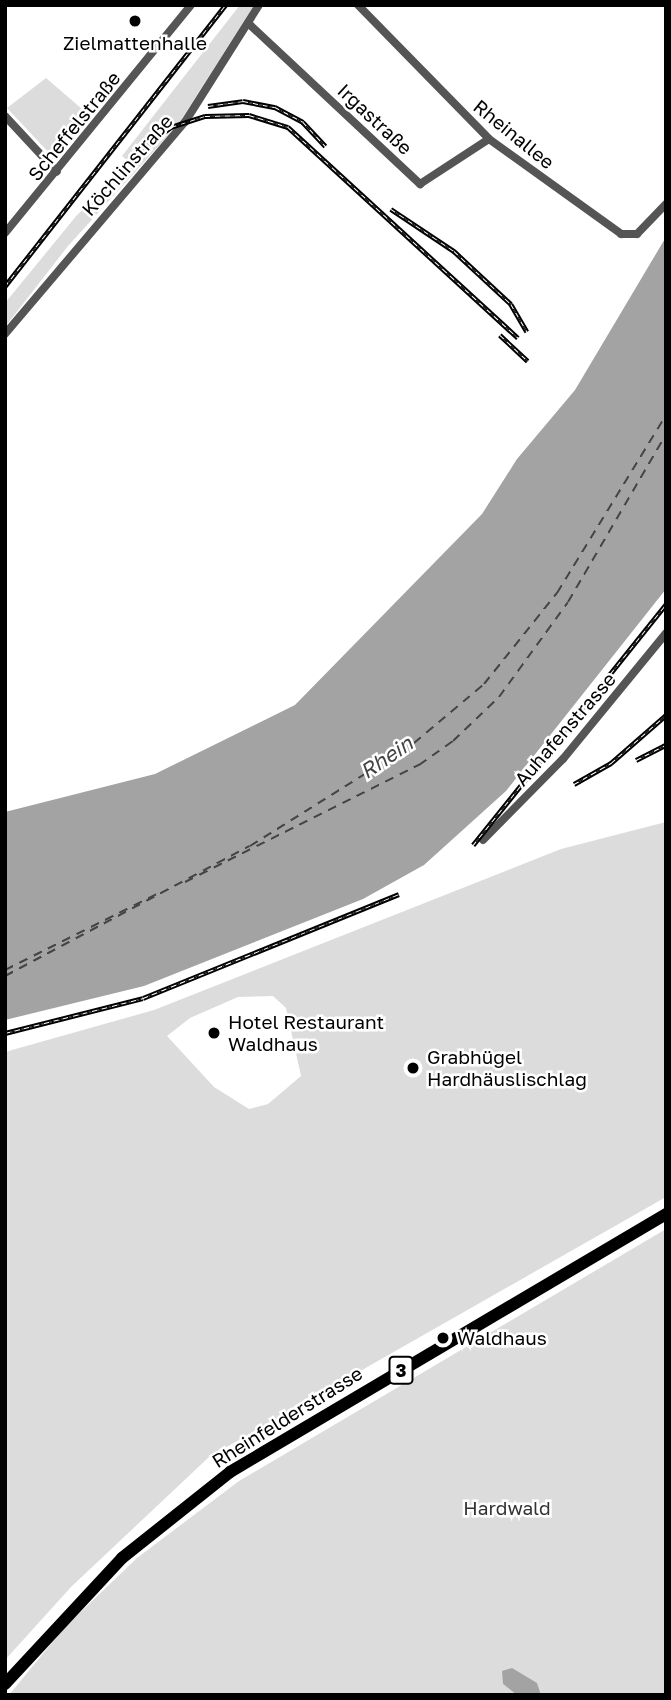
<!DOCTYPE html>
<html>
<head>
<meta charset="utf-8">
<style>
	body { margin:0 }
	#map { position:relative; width:671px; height:1700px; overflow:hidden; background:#fff; font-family:"Golos Text",sans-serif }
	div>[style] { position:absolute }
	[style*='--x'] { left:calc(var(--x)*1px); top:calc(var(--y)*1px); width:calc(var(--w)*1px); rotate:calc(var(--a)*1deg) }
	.green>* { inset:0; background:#dcdcdc }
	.water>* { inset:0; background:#a3a3a3 }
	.ferry>* { height:2px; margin-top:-1px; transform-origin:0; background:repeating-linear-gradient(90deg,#444 0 9px,transparent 0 16px) }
	.street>* { height:8px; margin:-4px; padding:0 4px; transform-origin:4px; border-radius:4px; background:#555 }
	.primary>* { height:12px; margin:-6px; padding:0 6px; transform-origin:6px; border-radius:6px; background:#000 }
	.rail>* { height:4.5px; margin-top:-2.25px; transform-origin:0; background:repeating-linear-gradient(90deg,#fff 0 5px,#000 0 10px); box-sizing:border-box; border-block:2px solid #000 }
	.dots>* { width:19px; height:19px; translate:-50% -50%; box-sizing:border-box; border:4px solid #fff; border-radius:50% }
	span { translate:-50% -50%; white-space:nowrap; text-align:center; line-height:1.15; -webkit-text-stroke:5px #fff; paint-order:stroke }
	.shield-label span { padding:2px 5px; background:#fff; border:2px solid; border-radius:5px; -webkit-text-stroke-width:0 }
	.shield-label { font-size:18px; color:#000; font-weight:700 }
	.poi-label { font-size:19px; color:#000 }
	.left { translate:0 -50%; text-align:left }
	.street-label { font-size:19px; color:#000 }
	.park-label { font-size:19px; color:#333 }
	.water-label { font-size:21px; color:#444; font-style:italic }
	.frame { position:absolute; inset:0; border:7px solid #000; pointer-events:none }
</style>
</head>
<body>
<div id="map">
	<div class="green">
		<i style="clip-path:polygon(240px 5px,254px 5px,179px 123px,127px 160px,122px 156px)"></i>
		<i style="clip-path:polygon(46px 78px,89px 115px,52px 156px,7px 108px)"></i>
		<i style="clip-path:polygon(173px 130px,68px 246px,5px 327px,5px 303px,77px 215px)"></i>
		<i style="clip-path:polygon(evenodd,666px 822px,666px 1197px,209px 1457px,71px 1587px,5px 1660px,5px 1052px,154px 1010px,561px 849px,666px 822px,273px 996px,286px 1008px,301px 1076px,268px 1104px,249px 1109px,214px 1087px,167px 1036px,190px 1018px,238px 997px,273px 996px)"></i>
		<i style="clip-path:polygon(666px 1229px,666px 1695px,541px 1695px,512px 1668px,503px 1684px,517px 1695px,9px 1695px,64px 1628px,137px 1558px,239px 1481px)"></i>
	</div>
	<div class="water">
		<i style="clip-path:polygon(666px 237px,666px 589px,506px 791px,424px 865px,363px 899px,144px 986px,5px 1020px,5px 812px,155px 774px,295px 705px,482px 514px,517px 459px,575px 390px)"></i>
		<i style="clip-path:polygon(512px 1668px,537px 1683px,541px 1695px,517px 1695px,503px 1684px,502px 1671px)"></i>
	</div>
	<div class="ferry">
		<i style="--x:185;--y:882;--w:262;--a:-26.6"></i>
		<i style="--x:419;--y:765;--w:42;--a:-35.2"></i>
		<i style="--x:453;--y:741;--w:64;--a:-43.7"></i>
		<i style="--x:499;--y:697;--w:117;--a:-54"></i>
		<i style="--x:568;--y:602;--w:194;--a:-59.7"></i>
		<i style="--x:5;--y:970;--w:170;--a:-26.6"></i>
		<i style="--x:5;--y:976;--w:277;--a:-28"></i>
		<i style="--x:250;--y:846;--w:194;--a:-32.1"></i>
		<i style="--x:414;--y:743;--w:92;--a:-40.1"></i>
		<i style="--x:484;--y:684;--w:117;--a:-51.3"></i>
		<i style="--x:557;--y:593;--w:209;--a:-58.5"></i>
	</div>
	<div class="street">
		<i style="--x:358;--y:5;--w:187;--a:45.6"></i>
		<i style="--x:489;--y:139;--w:163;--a:35.7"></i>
		<i style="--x:621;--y:234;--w:16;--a:0"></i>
		<i style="--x:637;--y:234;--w:42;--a:-46"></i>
		<i style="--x:248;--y:23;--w:236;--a:43.1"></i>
		<i style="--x:420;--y:184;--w:82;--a:-33.1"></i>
		<i style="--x:5;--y:116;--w:76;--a:47.1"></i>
		<i style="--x:5;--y:233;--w:294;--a:-50.8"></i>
		<i style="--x:5;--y:334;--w:278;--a:-49.7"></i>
		<i style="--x:185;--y:122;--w:138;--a:-57.7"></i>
		<i style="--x:483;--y:840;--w:114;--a:-45.4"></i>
		<i style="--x:563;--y:759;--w:163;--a:-50.7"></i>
	</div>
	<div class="primary">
		<i style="--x:5;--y:1684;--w:172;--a:-47.1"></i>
		<i style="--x:122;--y:1558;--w:138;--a:-38.5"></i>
		<i style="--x:230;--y:1472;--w:507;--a:-30.61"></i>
	</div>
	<div class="rail">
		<i style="--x:208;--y:106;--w:35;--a:-8"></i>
		<i style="--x:243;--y:101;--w:33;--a:11"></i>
		<i style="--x:275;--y:107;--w:32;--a:28"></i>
		<i style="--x:303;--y:122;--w:33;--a:47"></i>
		<i style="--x:133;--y:156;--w:48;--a:-37.3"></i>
		<i style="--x:171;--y:127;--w:36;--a:-18"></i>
		<i style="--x:205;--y:116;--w:44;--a:-1.3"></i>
		<i style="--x:249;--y:115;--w:41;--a:17.1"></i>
		<i style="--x:288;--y:127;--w:312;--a:42.5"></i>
		<i style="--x:391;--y:209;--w:76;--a:33.7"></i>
		<i style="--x:454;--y:251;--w:78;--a:42.9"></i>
		<i style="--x:511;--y:304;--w:32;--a:60"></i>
		<i style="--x:5;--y:286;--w:357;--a:-51.9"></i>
		<i style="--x:500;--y:335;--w:38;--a:43"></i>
		<i style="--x:636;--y:760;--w:34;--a:-27"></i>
		<i style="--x:574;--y:784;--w:43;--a:-29.6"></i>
		<i style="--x:611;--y:763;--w:73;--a:-41.1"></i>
		<i style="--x:473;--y:845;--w:309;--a:-51.3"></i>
		<i style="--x:5;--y:1033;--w:142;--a:-14.2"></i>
		<i style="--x:143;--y:998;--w:276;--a:-22.1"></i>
	</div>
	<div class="dots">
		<i style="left:135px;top:21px;background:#000"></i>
		<i style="left:214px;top:1033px;background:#000"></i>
		<i style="left:413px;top:1068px;background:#000"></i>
		<i style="left:443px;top:1338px;background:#000"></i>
	</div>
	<div class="shield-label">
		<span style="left:401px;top:1370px">3</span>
	</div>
	<div class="poi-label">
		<span style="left:135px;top:43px">Zielmattenhalle</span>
		<span class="left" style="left:228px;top:1033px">Hotel Restaurant<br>Waldhaus</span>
		<span class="left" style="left:427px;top:1068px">Grabhügel<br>Hardhäuslischlag</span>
		<span class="left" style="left:457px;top:1338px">Waldhaus</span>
	</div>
	<div class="street-label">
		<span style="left:375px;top:119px;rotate:43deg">Irgastraße</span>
		<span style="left:74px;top:126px;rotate:-51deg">Scheffelstraße</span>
		<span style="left:514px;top:134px;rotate:39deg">Rheinallee</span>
		<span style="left:127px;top:165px;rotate:-49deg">Köchlinstraße</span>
		<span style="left:565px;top:729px;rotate:-49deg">Auhafenstrasse</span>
		<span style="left:287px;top:1417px;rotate:-32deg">Rheinfelderstrasse</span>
	</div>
	<div class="park-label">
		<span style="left:507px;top:1508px">Hardwald</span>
	</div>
	<div class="water-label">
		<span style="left:386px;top:757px;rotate:-34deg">Rhein</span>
	</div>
	<div class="frame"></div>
</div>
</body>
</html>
